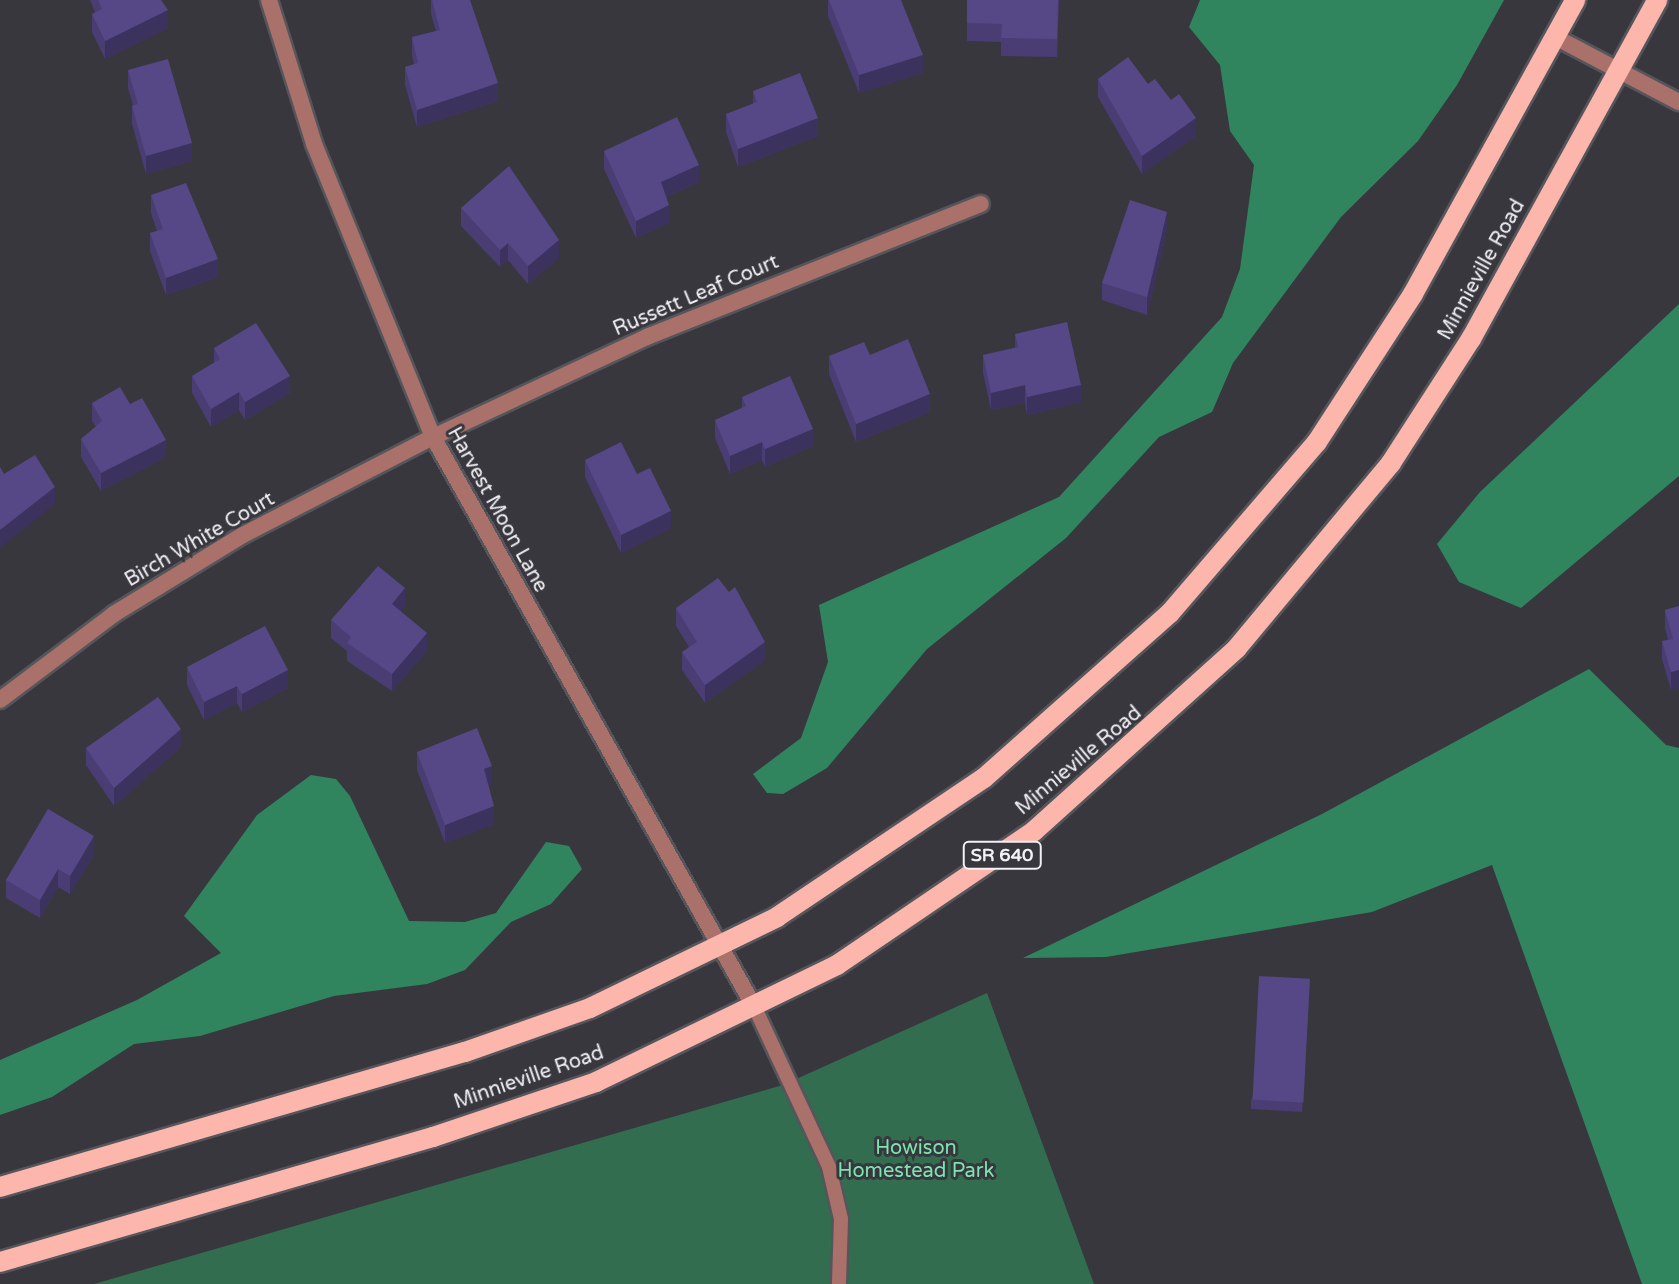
<!DOCTYPE html>
<html>
<head>
<meta charset="utf-8">
<style>
	body { margin:0 }
	#map { position:relative; width:1679px; height:1284px; overflow:hidden; background:#38373e; font-family:"Varela Round",sans-serif }
	div>[style] { position:absolute }
	[style*='--x'] { left:calc(var(--x)*1px); top:calc(var(--y)*1px); width:calc(var(--w)*1px); rotate:calc(var(--a)*1deg) }
	.green>* { inset:0; background:#326d50 }
	.forest>* { inset:0; background:#31855e }
	.roads { filter:drop-shadow(2px 0 #56555b) drop-shadow(-2px 0 #56555b) drop-shadow(0 2px #56555b) drop-shadow(0 -2px #56555b) }
	.service>* { height:14px; margin:-7px; padding:0 7px; transform-origin:7px; border-radius:7px; background:#a97169 }
	.minor>* { height:16px; margin:-8px; padding:0 8px; transform-origin:8px; border-radius:8px; background:#a97169 }
	.primary>* { height:20px; margin:-10px; padding:0 10px; transform-origin:10px; border-radius:10px; background:#fcb6ac }
	.wall>* { inset:0; background:#4a3d73 }
	.shaded-wall>* { inset:0; background:#3c325e }
	.building>* { inset:0; background:#564786; transform-origin:0 0 }
	span { translate:-50% -50%; white-space:nowrap; text-align:center; line-height:1.15; -webkit-text-stroke:6px #38373e; paint-order:stroke }
	.shield-label span { padding:2px 6px; background:#38373e; border:2px solid; border-radius:6px; -webkit-text-stroke-width:0 }
	.shield-label { font-size:18px; color:#f2f1f6; font-weight:700 }
	.street-label { font-size:20px; color:#f2f1f6 }
	.park-label { font-size:20px; color:#77e7ae }
</style>
</head>
<body>
<div id="map">
	<div class="green">
		<i style="clip-path:polygon(987px 993px,1094px 1284px,94px 1284px,783px 1085px)"></i>
	</div>
	<div class="forest">
		<i style="clip-path:polygon(1200px 0,1504px 0,1457px 85px,1418px 141px,1341px 217px,1233px 363px,1212px 412px,1159px 437px,1066px 538px,927px 649px,827px 768px,783px 794px,767px 793px,753px 774px,801px 738px,828px 662px,819px 605px,1059px 497px,1222px 317px,1240px 269px,1254px 165px,1230px 131px,1220px 65px,1189px 27px)"></i>
		<i style="clip-path:polygon(1679px 304px,1679px 476px,1521px 608px,1459px 582px,1437px 544px,1480px 492px)"></i>
		<i style="clip-path:polygon(1589px 669px,1666px 745px,1679px 748px,1679px 1284px,1642px 1284px,1492px 865px,1372px 912px,1106px 957px,1023px 958px,1322px 814px)"></i>
		<i style="clip-path:polygon(311px 775px,336px 779px,350px 796px,409px 921px,465px 922px,496px 913px,546px 842px,569px 846px,582px 869px,551px 904px,511px 922px,465px 970px,427px 984px,334px 996px,200px 1036px,134px 1044px,52px 1097px,0 1115px,0 1060px,137px 1000px,221px 953px,184px 916px,257px 815px)"></i>
	</div>
	<div class="roads">
		<div class="service">
			<i style="--x:755;--y:1008;--w:175;--a:65"></i>
			<i style="--x:829;--y:1167;--w:53;--a:77"></i>
			<i style="--x:841;--y:1219;--w:65;--a:91.8"></i>
		</div>
		<div class="minor">
			<i style="--x:269;--y:0;--w:151;--a:72.6"></i>
			<i style="--x:314;--y:144;--w:316;--a:67.9"></i>
			<i style="--x:433;--y:437;--w:656;--a:60.58"></i>
			<i style="--x:1555;--y:37;--w:140;--a:27.7"></i>
			<i style="--x:0;--y:700;--w:143;--a:-37"></i>
			<i style="--x:114;--y:614;--w:151;--a:-31.5"></i>
			<i style="--x:243;--y:535;--w:214;--a:-27.3"></i>
			<i style="--x:433;--y:437;--w:238;--a:-25.1"></i>
			<i style="--x:649;--y:336;--w:357;--a:-21.7"></i>
		</div>
		<div class="primary">
			<i style="--x:0;--y:1187;--w:484;--a:-16.2"></i>
			<i style="--x:465;--y:1052;--w:133;--a:-19.4"></i>
			<i style="--x:590;--y:1008;--w:208;--a:-25.9"></i>
			<i style="--x:777;--y:917;--w:249;--a:-33.9"></i>
			<i style="--x:984;--y:778;--w:249;--a:-41.6"></i>
			<i style="--x:1170;--y:613;--w:225;--a:-49.3"></i>
			<i style="--x:1317;--y:442;--w:176;--a:-57"></i>
			<i style="--x:1413;--y:294;--w:336;--a:-61.1"></i>
			<i style="--x:0;--y:1262;--w:451;--a:-16.1"></i>
			<i style="--x:433;--y:1137;--w:172;--a:-18.6"></i>
			<i style="--x:596;--y:1082;--w:268;--a:-25.9"></i>
			<i style="--x:837;--y:965;--w:238;--a:-34.2"></i>
			<i style="--x:1034;--y:831;--w:273;--a:-42"></i>
			<i style="--x:1237;--y:648;--w:241;--a:-50.2"></i>
			<i style="--x:1391;--y:463;--w:148;--a:-57.2"></i>
			<i style="--x:1471;--y:339;--w:387;--a:-61.2"></i>
		</div>
	</div>
	<div class="wall">
		<i style="clip-path:polygon(90px 0,161px 0,168px 28px,105px 59px,92px 32px,92px 14px,95px 12px)"></i>
		<i style="clip-path:polygon(431px 0,470px 0,498px 101px,417px 127px,405px 85px,405px 67px,414px 64px,412px 55px,412px 37px,436px 31px,431px 14px)"></i>
		<i style="clip-path:polygon(828px 0,901px 0,923px 73px,859px 93px,828px 16px)"></i>
		<i style="clip-path:polygon(967px 0,1059px 0,1057px 57px,1001px 56px,1001px 42px,967px 41px)"></i>
		<i style="clip-path:polygon(128px 70px,192px 161px,146px 174px,132px 124px,132px 106px,133px 105px,128px 88px)"></i>
		<i style="clip-path:polygon(1098px 79px,1148px 84px,1196px 136px,1142px 174px,1098px 97px)"></i>
		<i style="clip-path:polygon(753px 91px,818px 136px,738px 167px,726px 132px,726px 114px,753px 104px)"></i>
		<i style="clip-path:polygon(604px 151px,699px 182px,666px 197px,669px 223px,636px 238px,604px 169px)"></i>
		<i style="clip-path:polygon(151px 195px,218px 277px,166px 295px,150px 251px,150px 233px,157px 231px,151px 213px)"></i>
		<i style="clip-path:polygon(461px 208px,559px 258px,528px 284px,508px 260px,500px 267px,461px 226px)"></i>
		<i style="clip-path:polygon(1167px 230px,1147px 315px,1102px 300px,1102px 283px)"></i>
		<i style="clip-path:polygon(1015px 334px,1081px 402px,1027px 415px,1025px 403px,991px 410px,983px 373px,983px 355px,1015px 348px)"></i>
		<i style="clip-path:polygon(214px 348px,290px 393px,245px 420px,239px 410px,211px 427px,192px 393px,192px 376px,214px 363px)"></i>
		<i style="clip-path:polygon(870px 355px,930px 412px,856px 442px,829px 374px,829px 356px)"></i>
		<i style="clip-path:polygon(742px 397px,813px 446px,765px 467px,762px 460px,730px 474px,715px 438px,715px 420px,742px 408px)"></i>
		<i style="clip-path:polygon(92px 403px,130px 404px,166px 457px,101px 491px,81px 457px,81px 439px,96px 427px,92px 421px)"></i>
		<i style="clip-path:polygon(585px 460px,637px 474px,671px 528px,621px 553px,585px 477px)"></i>
		<i style="clip-path:polygon(729px 592px,765px 660px,705px 703px,682px 670px,682px 652px,689px 647px,676px 626px,676px 608px)"></i>
		<i style="clip-path:polygon(405px 606px,400px 611px,427px 651px,392px 691px,347px 661px,347px 651px,331px 638px,331px 620px)"></i>
		<i style="clip-path:polygon(1679px 606px,1671px 690px,1662px 659px,1662px 641px,1668px 640px,1665px 628px,1665px 610px)"></i>
		<i style="clip-path:polygon(187px 667px,288px 688px,242px 712px,237px 703px,204px 720px,187px 685px)"></i>
		<i style="clip-path:polygon(181px 747px,114px 806px,86px 765px,86px 748px)"></i>
		<i style="clip-path:polygon(417px 752px,492px 784px,488px 785px,494px 824px,445px 843px,417px 770px)"></i>
		<i style="clip-path:polygon(94px 854px,70px 894px,58px 887px,40px 918px,6px 898px,6px 880px)"></i>
		<i style="clip-path:polygon(1310px 979px,1302px 1112px,1251px 1109px,1251px 1100px)"></i>
	</div>
	<div class="shaded-wall">
		<i style="clip-path:polygon(168px 10px,168px 28px,105px 59px,105px 41px)"></i>
		<i style="clip-path:polygon(923px 55px,923px 73px,859px 93px,859px 75px)"></i>
		<i style="clip-path:polygon(498px 83px,498px 101px,417px 127px,417px 110px)"></i>
		<i style="clip-path:polygon(818px 118px,818px 136px,738px 167px,738px 149px)"></i>
		<i style="clip-path:polygon(1196px 118px,1196px 136px,1142px 174px,1142px 156px)"></i>
		<i style="clip-path:polygon(192px 143px,192px 161px,146px 174px,146px 156px)"></i>
		<i style="clip-path:polygon(699px 165px,699px 182px,661px 199px,661px 182px)"></i>
		<i style="clip-path:polygon(669px 205px,669px 223px,636px 238px,636px 221px)"></i>
		<i style="clip-path:polygon(1167px 212px,1167px 230px,1147px 315px,1147px 297px)"></i>
		<i style="clip-path:polygon(559px 240px,559px 258px,528px 284px,528px 266px)"></i>
		<i style="clip-path:polygon(508px 243px,508px 260px,500px 267px,500px 250px)"></i>
		<i style="clip-path:polygon(218px 259px,218px 277px,166px 295px,166px 278px)"></i>
		<i style="clip-path:polygon(290px 376px,290px 393px,245px 420px,245px 402px)"></i>
		<i style="clip-path:polygon(1025px 385px,1025px 403px,991px 410px,991px 393px)"></i>
		<i style="clip-path:polygon(1081px 385px,1081px 402px,1027px 415px,1027px 397px)"></i>
		<i style="clip-path:polygon(239px 392px,239px 410px,211px 427px,211px 409px)"></i>
		<i style="clip-path:polygon(930px 394px,930px 412px,856px 442px,856px 424px)"></i>
		<i style="clip-path:polygon(813px 429px,813px 446px,765px 467px,765px 449px)"></i>
		<i style="clip-path:polygon(166px 440px,166px 457px,101px 491px,101px 473px)"></i>
		<i style="clip-path:polygon(762px 442px,762px 460px,730px 474px,730px 456px)"></i>
		<i style="clip-path:polygon(55px 487px,55px 504px,0 548px,0 530px)"></i>
		<i style="clip-path:polygon(671px 511px,671px 528px,621px 553px,621px 535px)"></i>
		<i style="clip-path:polygon(405px 588px,405px 606px,392px 621px,392px 604px)"></i>
		<i style="clip-path:polygon(427px 633px,427px 651px,392px 691px,392px 674px)"></i>
		<i style="clip-path:polygon(765px 642px,765px 660px,705px 703px,705px 685px)"></i>
		<i style="clip-path:polygon(288px 670px,288px 688px,242px 712px,242px 694px)"></i>
		<i style="clip-path:polygon(1679px 670px,1679px 688px,1671px 690px,1671px 672px)"></i>
		<i style="clip-path:polygon(237px 686px,237px 703px,204px 720px,204px 702px)"></i>
		<i style="clip-path:polygon(181px 729px,181px 747px,114px 806px,114px 788px)"></i>
		<i style="clip-path:polygon(492px 766px,492px 784px,484px 787px,484px 769px)"></i>
		<i style="clip-path:polygon(494px 806px,494px 824px,445px 843px,445px 825px)"></i>
		<i style="clip-path:polygon(94px 836px,94px 854px,70px 894px,70px 876px)"></i>
		<i style="clip-path:polygon(58px 869px,58px 887px,40px 918px,40px 900px)"></i>
	</div>
	<div class="building">
		<i style="clip-path:polygon(98px 0,161px 0,168px 10px,105px 41px,92px 14px,102px 9px)"></i>
		<i style="clip-path:polygon(432px 0,470px 0,498px 83px,417px 110px,405px 67px,418px 63px,412px 37px,440px 30px)"></i>
		<i style="clip-path:polygon(829px 0,901px 0,923px 55px,859px 75px)"></i>
		<i style="clip-path:polygon(967px 0,1058px 0,1057px 39px,1001px 38px,1002px 24px,967px 23px)"></i>
		<i style="clip-path:polygon(1128px 57px,1148px 84px,1155px 79px,1171px 100px,1179px 94px,1196px 118px,1142px 156px,1098px 79px)"></i>
		<i style="clip-path:polygon(168px 59px,192px 143px,146px 156px,132px 106px,138px 104px,128px 70px)"></i>
		<i style="clip-path:polygon(800px 73px,818px 118px,738px 149px,726px 114px,757px 102px,753px 91px)"></i>
		<i style="clip-path:polygon(677px 117px,699px 165px,661px 182px,669px 205px,636px 221px,604px 151px)"></i>
		<i style="clip-path:polygon(509px 166px,559px 240px,528px 266px,508px 243px,500px 250px,461px 208px)"></i>
		<i style="clip-path:polygon(186px 183px,218px 259px,166px 278px,150px 233px,163px 229px,151px 195px)"></i>
		<i style="clip-path:polygon(1130px 200px,1167px 212px,1147px 297px,1102px 283px)"></i>
		<i style="clip-path:polygon(1067px 322px,1081px 385px,1027px 397px,1025px 385px,991px 393px,983px 355px,1018px 347px,1015px 334px)"></i>
		<i style="clip-path:polygon(256px 323px,290px 376px,245px 402px,239px 392px,211px 409px,192px 376px,220px 359px,214px 348px)"></i>
		<i style="clip-path:polygon(908px 339px,930px 394px,856px 424px,829px 356px,864px 342px,870px 355px)"></i>
		<i style="clip-path:polygon(790px 376px,813px 429px,765px 449px,762px 442px,730px 456px,715px 420px,746px 406px,742px 397px)"></i>
		<i style="clip-path:polygon(120px 387px,130px 404px,142px 398px,166px 440px,101px 473px,81px 439px,102px 421px,92px 403px)"></i>
		<i style="clip-path:polygon(621px 442px,637px 474px,650px 468px,671px 511px,621px 535px,585px 460px)"></i>
		<i style="clip-path:polygon(35px 455px,55px 487px,0 530px,0 467px,4px 474px)"></i>
		<i style="clip-path:polygon(378px 566px,405px 588px,392px 604px,427px 633px,392px 674px,347px 643px,351px 637px,331px 620px)"></i>
		<i style="clip-path:polygon(718px 578px,729px 592px,735px 587px,765px 642px,705px 685px,682px 652px,697px 642px,676px 608px)"></i>
		<i style="clip-path:polygon(1679px 606px,1679px 670px,1671px 672px,1662px 641px,1673px 639px,1665px 610px)"></i>
		<i style="clip-path:polygon(265px 626px,288px 670px,242px 694px,237px 686px,204px 702px,187px 667px)"></i>
		<i style="clip-path:polygon(158px 697px,181px 729px,114px 788px,86px 748px)"></i>
		<i style="clip-path:polygon(477px 728px,492px 766px,484px 769px,494px 806px,445px 825px,417px 752px)"></i>
		<i style="clip-path:polygon(48px 809px,94px 836px,70px 876px,58px 869px,40px 900px,6px 880px)"></i>
		<i style="left:1259px;top:976px;width:51px;height:124px;rotate:3deg"></i>
	</div>
	<div class="shield-label">
		<span style="left:1002px;top:855px">SR 640</span>
	</div>
	<div class="street-label">
		<span style="left:1482px;top:270px;rotate:-61deg">Minnieville Road</span>
		<span style="left:696px;top:296px;rotate:-23deg">Russett Leaf Court</span>
		<span style="left:497px;top:510px;rotate:61deg">Harvest Moon Lane</span>
		<span style="left:200px;top:540px;rotate:-30deg">Birch White Court</span>
		<span style="left:1079px;top:761px;rotate:-40deg">Minnieville Road</span>
		<span style="left:529px;top:1078px;rotate:-19deg">Minnieville Road</span>
	</div>
	<div class="park-label">
		<span style="left:916px;top:1160px">Howison<br>Homestead Park</span>
	</div>
</div>
</body>
</html>
